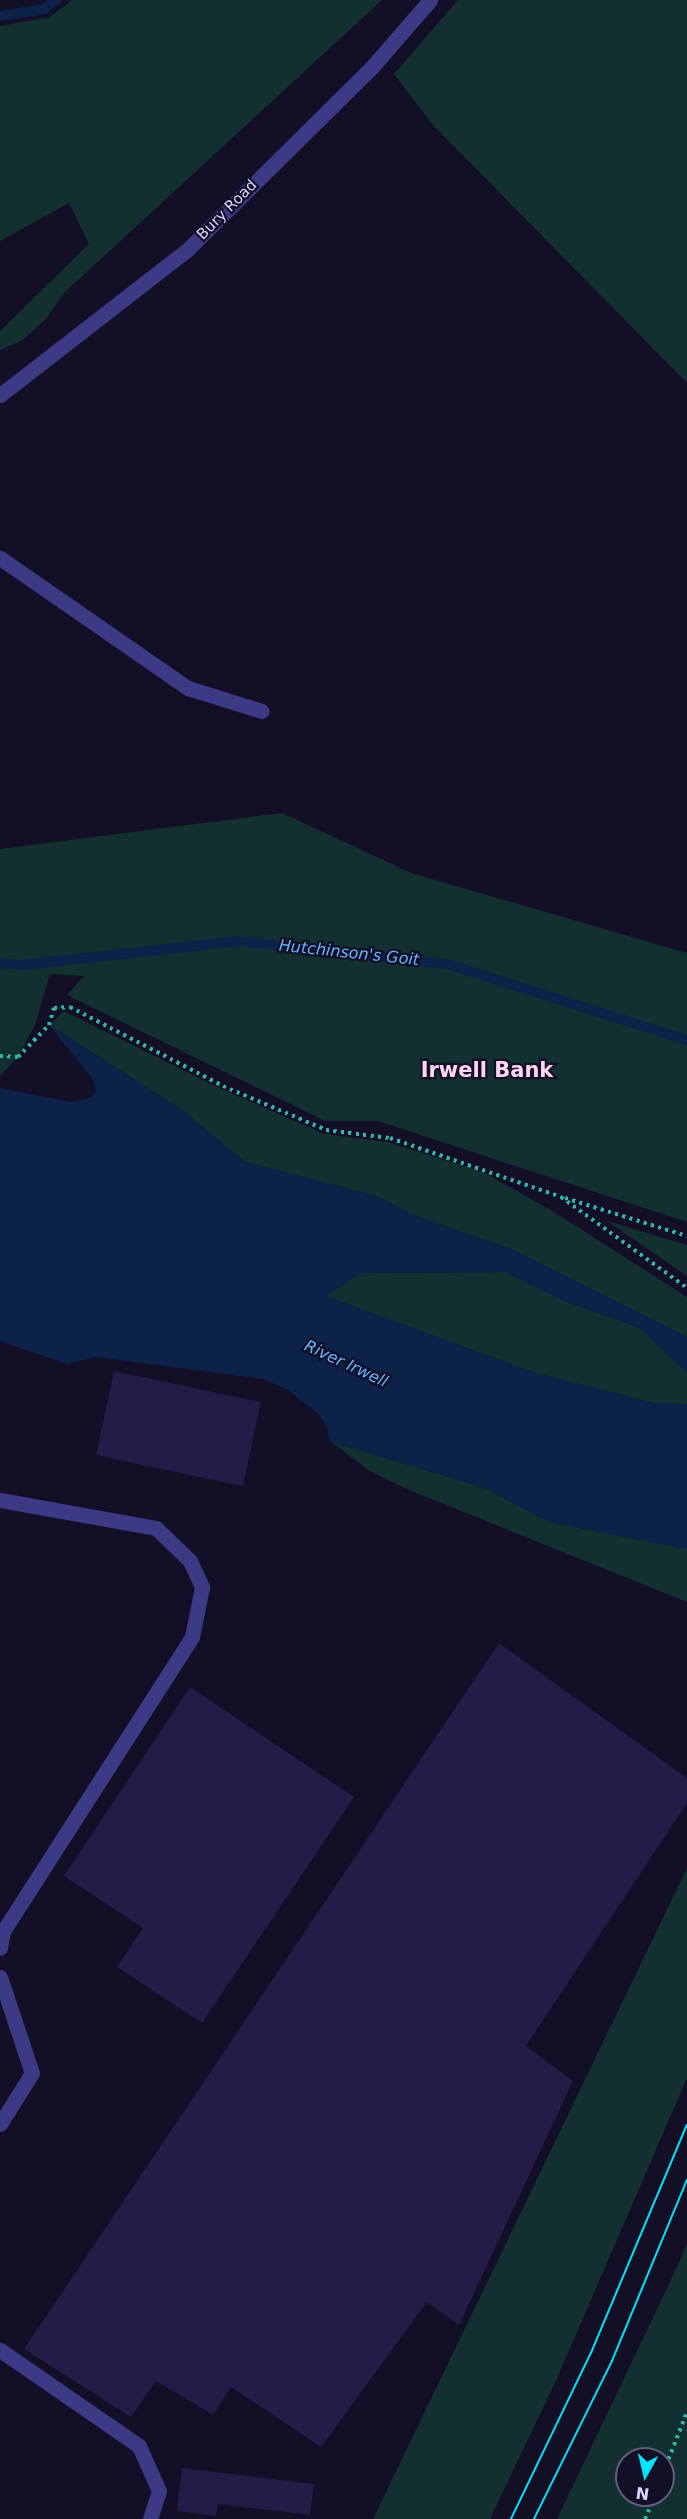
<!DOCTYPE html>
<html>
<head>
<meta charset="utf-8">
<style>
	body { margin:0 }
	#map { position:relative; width:687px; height:2519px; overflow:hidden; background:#130f26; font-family:"DejaVu Sans",sans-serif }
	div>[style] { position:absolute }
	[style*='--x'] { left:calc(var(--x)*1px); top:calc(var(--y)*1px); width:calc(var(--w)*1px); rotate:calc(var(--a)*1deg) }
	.green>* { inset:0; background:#12302f }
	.water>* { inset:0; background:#0c2248 }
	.stream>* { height:10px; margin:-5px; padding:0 5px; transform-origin:5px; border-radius:5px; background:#0c2248 }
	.building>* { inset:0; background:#241b47; transform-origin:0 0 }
	.path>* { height:4px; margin-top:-2px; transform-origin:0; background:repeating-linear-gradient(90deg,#2fb8b0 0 3px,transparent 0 7.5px) }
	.service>* { height:15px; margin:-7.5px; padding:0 7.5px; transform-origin:7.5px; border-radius:7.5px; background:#3d3a85 }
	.tertiary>* { height:15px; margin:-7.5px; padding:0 7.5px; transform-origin:7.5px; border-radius:7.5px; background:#3d3a85 }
	.tram>* { height:1.5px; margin:-0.75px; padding:0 0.75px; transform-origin:0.75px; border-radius:0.75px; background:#00e5ff }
	span { translate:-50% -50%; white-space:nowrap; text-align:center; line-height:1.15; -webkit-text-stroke:4.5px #130f26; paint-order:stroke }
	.street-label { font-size:15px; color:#d9d4ff }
	.water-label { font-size:16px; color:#62b6ff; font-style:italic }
	.district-label { font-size:21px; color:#ffd6f0; font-weight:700 }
	.north { position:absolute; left:615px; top:2447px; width:60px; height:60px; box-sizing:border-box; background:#130f26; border:2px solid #625e7d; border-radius:50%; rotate:188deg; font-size:16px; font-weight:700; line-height:24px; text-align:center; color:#d9d4ff }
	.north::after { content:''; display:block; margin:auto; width:21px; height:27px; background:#00e5ff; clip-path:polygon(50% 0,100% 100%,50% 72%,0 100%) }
</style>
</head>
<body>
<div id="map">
	<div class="green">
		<i style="clip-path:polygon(72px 0,382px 0,65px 292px,46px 319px,21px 341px,0 350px,0 331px,89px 244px,69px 203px,0 241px,0 26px,50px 17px)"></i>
		<i style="clip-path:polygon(458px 0,687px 0,687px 383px,432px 124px,394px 74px)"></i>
		<i style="clip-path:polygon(282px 813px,411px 873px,687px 953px,687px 1222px,378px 1121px,325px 1121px,67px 995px,84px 976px,50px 974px,35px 1025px,18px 1057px,0 1076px,0 849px)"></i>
		<i style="clip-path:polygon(64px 1011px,211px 1084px,324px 1134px,388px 1142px,483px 1172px,554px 1212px,687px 1297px,687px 1337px,511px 1249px,413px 1215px,376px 1196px,245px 1162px,182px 1110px,49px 1025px)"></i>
		<i style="clip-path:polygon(607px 1221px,687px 1245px,687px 1276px)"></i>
		<i style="clip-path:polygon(505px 1272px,565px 1301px,640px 1328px,687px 1373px,687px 1404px,653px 1403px,535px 1373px,325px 1296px,361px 1273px)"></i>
		<i style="clip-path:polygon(330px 1441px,485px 1488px,549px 1522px,687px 1549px,687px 1602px,409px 1490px,370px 1471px)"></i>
		<i style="clip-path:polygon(687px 1868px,687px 2078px,555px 2383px,490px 2519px,373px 2519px)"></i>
		<i style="clip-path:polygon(evenodd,687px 2243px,687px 2519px,557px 2519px,678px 2265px,687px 2243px,627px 2459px,663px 2459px,663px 2495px,627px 2495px,627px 2459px)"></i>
	</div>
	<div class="water">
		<i style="clip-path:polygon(49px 1025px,182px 1110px,245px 1162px,376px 1196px,413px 1215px,511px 1249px,687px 1337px,687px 1373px,640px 1328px,565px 1301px,505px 1272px,361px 1273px,326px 1296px,535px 1373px,653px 1403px,687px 1404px,687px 1549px,549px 1522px,485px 1488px,330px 1441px,326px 1425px,318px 1414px,288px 1390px,263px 1379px,94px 1357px,67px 1364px,0 1341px,0 1088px,71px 1102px,92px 1097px,96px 1091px,94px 1081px)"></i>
	</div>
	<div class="stream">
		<i style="--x:0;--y:16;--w:45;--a:-9"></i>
		<i style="--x:44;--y:9;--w:15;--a:-37"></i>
		<i style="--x:0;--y:963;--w:22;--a:5"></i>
		<i style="--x:22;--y:965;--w:217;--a:-6.3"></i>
		<i style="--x:238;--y:941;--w:210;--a:6.3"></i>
		<i style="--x:447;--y:964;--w:252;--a:17.6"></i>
	</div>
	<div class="building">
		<i style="left:114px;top:1371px;width:150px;height:86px;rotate:12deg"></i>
		<i style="clip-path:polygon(499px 1643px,687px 1778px,687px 1803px,526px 2046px,573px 2081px,459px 2325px,427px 2302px,321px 2447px,231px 2387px,213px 2415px,156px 2381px,131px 2417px,24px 2349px)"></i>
		<i style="clip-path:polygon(190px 1687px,354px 1797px,202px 2023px,117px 1967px,143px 1928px,64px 1876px)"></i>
		<i style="clip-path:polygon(182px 2468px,314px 2484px,310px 2515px,218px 2504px,216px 2516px,177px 2511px)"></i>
	</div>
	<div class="path">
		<i style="--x:0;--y:1056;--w:18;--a:3"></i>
		<i style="--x:18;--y:1057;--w:45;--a:-45.9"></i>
		<i style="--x:49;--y:1025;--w:18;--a:-74"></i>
		<i style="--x:54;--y:1008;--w:16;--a:-4"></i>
		<i style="--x:70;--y:1007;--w:172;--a:27.3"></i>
		<i style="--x:223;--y:1086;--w:112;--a:23.1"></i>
		<i style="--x:326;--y:1130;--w:64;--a:7.1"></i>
		<i style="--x:390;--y:1138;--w:181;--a:19"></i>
		<i style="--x:561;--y:1197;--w:155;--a:35.8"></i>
		<i style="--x:565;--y:1198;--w:128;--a:17.3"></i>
		<i style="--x:663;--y:2473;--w:66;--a:-68.5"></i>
		<i style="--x:645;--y:2519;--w:26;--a:-67"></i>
	</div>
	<div class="service">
		<i style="--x:0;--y:558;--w:229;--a:34.7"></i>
		<i style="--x:188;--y:688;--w:77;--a:17.3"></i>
		<i style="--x:0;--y:1500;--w:158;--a:10.2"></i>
		<i style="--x:156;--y:1528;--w:47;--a:44.1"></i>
		<i style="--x:190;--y:1561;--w:29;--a:65"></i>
		<i style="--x:202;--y:1587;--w:51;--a:101.3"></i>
		<i style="--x:192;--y:1637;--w:350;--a:122.7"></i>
		<i style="--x:3;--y:1931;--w:17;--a:100"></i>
		<i style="--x:0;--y:1977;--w:101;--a:71.6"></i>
		<i style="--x:32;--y:2073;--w:60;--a:122.1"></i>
		<i style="--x:0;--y:2350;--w:169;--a:34.6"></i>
		<i style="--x:139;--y:2446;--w:49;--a:66"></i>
		<i style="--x:159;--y:2491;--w:29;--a:108"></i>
	</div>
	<div class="tertiary">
		<i style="--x:0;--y:395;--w:238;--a:-37.8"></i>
		<i style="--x:188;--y:249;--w:259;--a:-44.7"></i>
		<i style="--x:372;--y:67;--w:89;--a:-49.1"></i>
	</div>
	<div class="tram">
		<i style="--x:511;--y:2519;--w:184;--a:-64.3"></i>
		<i style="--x:591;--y:2353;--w:247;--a:-67.2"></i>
		<i style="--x:534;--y:2519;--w:176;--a:-63.7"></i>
		<i style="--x:612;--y:2361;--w:196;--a:-67.5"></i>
	</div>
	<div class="street-label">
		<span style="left:227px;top:210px;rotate:-45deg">Bury Road</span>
	</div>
	<div class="water-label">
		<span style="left:349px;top:953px;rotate:6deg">Hutchinson's Goit</span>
		<span style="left:346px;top:1364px;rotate:25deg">River Irwell</span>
	</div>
	<div class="district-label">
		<span style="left:487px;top:1070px">Irwell Bank</span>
	</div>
	<div class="north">N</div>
</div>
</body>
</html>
